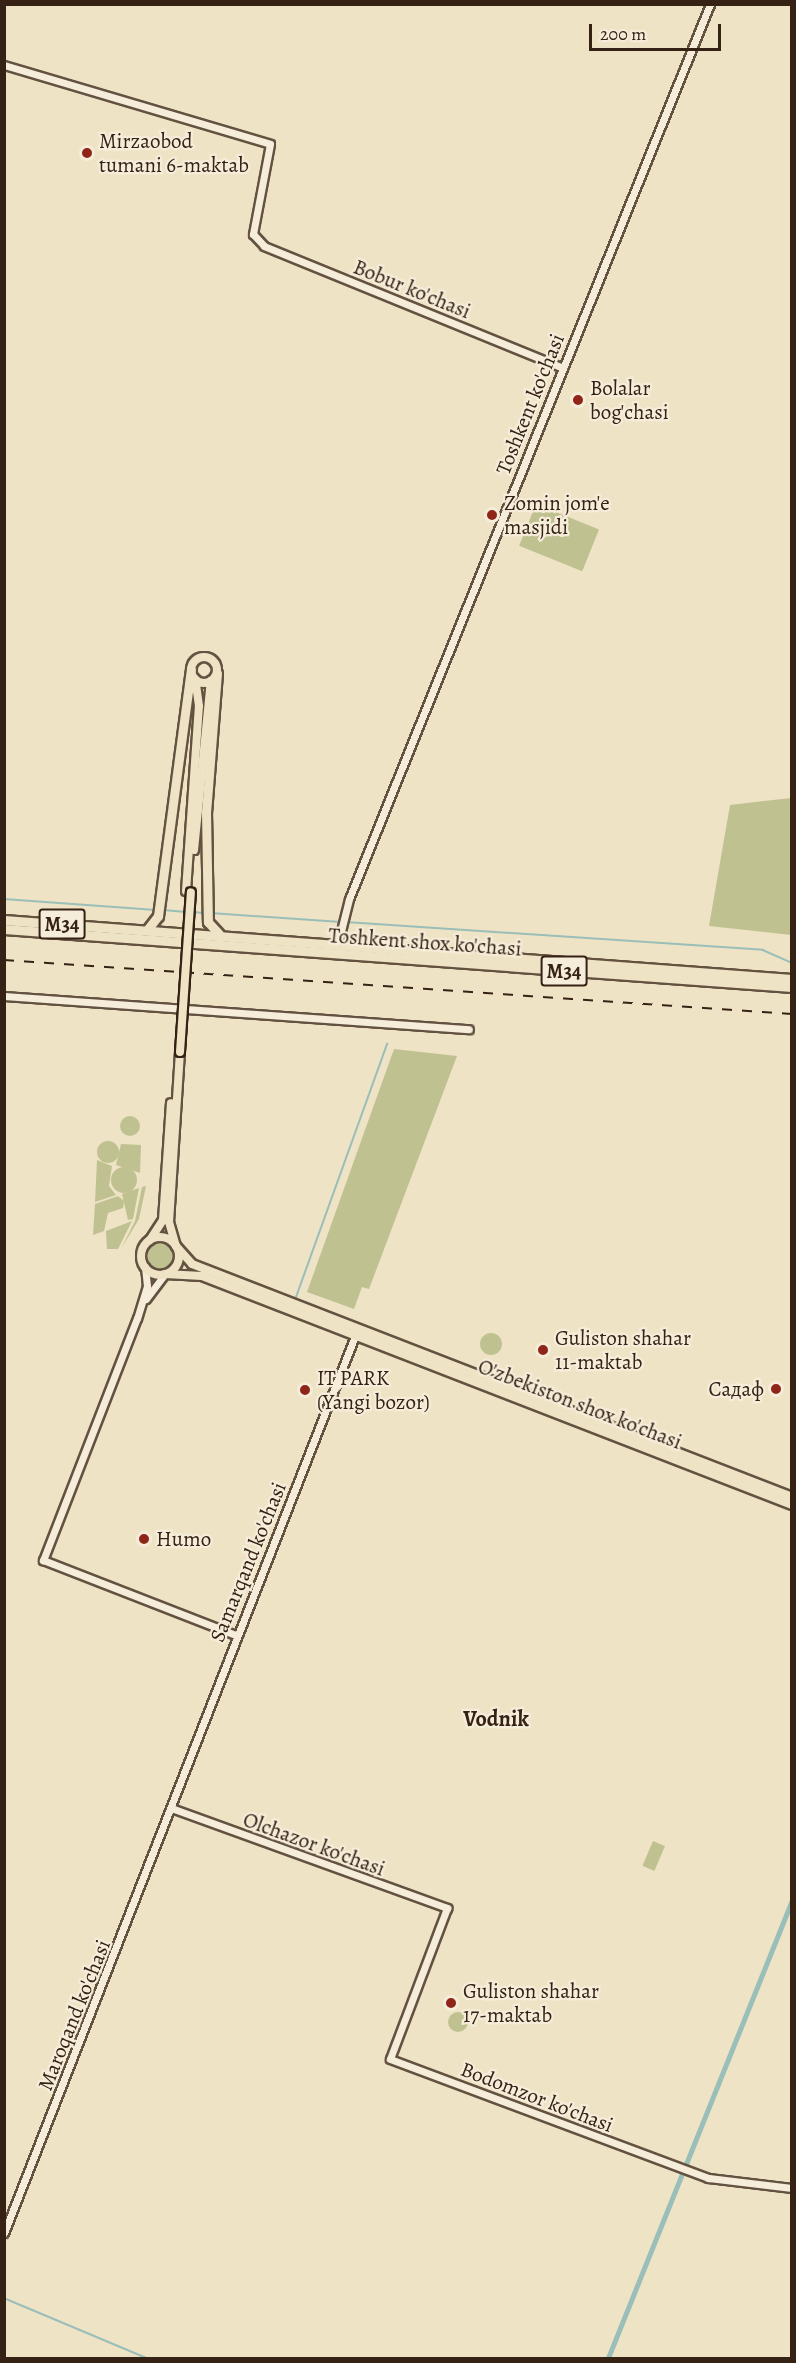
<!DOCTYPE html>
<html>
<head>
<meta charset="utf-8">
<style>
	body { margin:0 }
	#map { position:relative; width:796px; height:2363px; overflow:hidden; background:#efe3c5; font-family:Alegreya,serif }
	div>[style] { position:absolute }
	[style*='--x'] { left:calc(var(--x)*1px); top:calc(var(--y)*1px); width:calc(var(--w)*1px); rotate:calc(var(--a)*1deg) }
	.green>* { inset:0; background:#c0c190; transform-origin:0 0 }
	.round { border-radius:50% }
	.stream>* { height:1.5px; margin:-0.75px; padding:0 0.75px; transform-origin:0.75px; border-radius:0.75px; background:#9abeb8 }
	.canal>* { height:4.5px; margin:-2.25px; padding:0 2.25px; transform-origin:2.25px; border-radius:2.25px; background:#9abeb8 }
	.roads { filter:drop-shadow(2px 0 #645241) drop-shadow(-2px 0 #645241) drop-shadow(0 2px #645241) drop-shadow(0 -2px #645241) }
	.minor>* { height:7px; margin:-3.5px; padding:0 3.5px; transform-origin:3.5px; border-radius:3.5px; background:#f5edd9 }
	.major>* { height:8px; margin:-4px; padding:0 4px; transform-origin:4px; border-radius:4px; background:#efe3c5 }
	.major>.ring { margin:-4px; padding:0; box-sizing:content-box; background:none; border:8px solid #efe3c5; border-radius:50% }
	.highway>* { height:9px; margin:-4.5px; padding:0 4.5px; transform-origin:4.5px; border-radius:4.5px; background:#efe3c5 }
	.rail>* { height:1.5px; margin-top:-0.75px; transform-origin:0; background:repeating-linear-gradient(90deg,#362115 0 10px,transparent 0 20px) }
	.bridges { filter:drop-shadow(2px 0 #362115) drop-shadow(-2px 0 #362115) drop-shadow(0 2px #362115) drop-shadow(0 -2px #362115) }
	.major-bridge>* { height:8px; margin:-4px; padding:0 4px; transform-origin:4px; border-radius:4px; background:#efe3c5 }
	.dots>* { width:16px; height:16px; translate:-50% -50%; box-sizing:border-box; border:3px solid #f5edd9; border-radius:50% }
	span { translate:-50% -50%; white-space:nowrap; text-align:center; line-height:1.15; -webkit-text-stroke:4.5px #f5edd9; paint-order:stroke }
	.shield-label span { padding:2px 4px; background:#f5edd9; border:2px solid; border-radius:4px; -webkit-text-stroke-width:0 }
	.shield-label { font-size:20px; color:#362115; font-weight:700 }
	.poi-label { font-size:21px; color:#362115 }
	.left { translate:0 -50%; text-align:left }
	.right { translate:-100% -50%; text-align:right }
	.street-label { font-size:21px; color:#362115 }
	.neighbourhood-label { font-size:22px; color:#362115; font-weight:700 }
	.frame { position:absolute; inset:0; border:6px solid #362115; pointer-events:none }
	.scale { position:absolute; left:589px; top:24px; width:132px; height:27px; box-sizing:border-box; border:3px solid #362115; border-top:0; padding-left:8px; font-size:18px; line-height:21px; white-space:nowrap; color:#362115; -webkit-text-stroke:4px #f5edd9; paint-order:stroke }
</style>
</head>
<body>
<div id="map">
	<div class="green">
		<i style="left:536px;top:504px;width:68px;height:45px;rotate:22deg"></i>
		<i style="clip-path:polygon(791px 798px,791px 935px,709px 926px,730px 805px)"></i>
		<i style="clip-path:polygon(394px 1049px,457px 1056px,369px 1289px,362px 1287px,354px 1309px,307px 1292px)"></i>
		<i class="round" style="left:120px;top:1116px;width:20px;height:20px"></i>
		<i class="round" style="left:97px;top:1141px;width:22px;height:22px"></i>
		<i style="clip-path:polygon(121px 1144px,141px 1145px,140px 1173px,116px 1165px)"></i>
		<i style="clip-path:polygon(97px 1160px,112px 1166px,109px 1186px,116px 1195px,95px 1202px)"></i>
		<i class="round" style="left:111px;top:1167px;width:26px;height:26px"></i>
		<i style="clip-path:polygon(146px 1186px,139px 1219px,121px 1249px,135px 1221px,142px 1187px)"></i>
		<i style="clip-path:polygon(139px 1188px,133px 1219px,128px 1220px,122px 1194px)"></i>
		<i style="clip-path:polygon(118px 1196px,124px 1201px,123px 1208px,108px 1213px,104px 1231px,93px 1235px,95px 1204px)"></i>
		<i style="clip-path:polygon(132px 1221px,118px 1249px,107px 1249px,106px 1231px)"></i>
		<i class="round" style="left:146px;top:1242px;width:28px;height:28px"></i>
		<i class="round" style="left:480px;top:1333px;width:22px;height:22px"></i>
		<i style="left:653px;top:1841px;width:13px;height:27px;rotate:23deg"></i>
		<i class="round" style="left:448px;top:2012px;width:20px;height:20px"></i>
	</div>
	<div class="stream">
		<i style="--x:4;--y:899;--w:152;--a:4.1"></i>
		<i style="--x:163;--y:910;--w:23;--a:5"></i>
		<i style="--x:193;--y:912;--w:11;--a:5"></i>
		<i style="--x:211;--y:913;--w:130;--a:4"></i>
		<i style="--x:346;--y:922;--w:418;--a:3.8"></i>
		<i style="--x:763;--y:950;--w:32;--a:24"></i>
		<i style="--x:295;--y:1300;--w:272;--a:-70.2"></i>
		<i style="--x:4;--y:2298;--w:155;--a:22.8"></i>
	</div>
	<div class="canal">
		<i style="--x:608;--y:2358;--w:494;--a:-68.1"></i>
	</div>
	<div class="roads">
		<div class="minor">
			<i style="--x:4;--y:65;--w:277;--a:16.5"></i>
			<i style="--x:270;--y:144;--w:92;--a:100.7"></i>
			<i style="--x:253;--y:234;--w:16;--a:47"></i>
			<i style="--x:264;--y:246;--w:323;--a:22.2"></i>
			<i style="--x:337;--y:947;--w:49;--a:-76"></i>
			<i style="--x:349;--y:899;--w:965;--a:-68.03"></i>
			<i style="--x:4;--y:996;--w:466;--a:4.1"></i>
			<i style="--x:145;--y:1267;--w:19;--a:84"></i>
			<i style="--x:147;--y:1286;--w:34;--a:107"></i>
			<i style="--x:137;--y:1318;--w:260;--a:111.2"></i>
			<i style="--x:43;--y:1560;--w:206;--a:21.3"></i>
			<i style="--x:146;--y:1299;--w:31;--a:-53"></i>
			<i style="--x:171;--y:1808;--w:294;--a:19.9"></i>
			<i style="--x:447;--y:1908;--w:161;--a:110.7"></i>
			<i style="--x:390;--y:2059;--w:340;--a:20.5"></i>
			<i style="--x:708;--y:2178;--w:85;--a:6.8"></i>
			<i style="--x:4;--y:2233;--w:969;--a:-68.63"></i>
		</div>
		<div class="major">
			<i class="ring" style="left:191px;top:657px;width:18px;height:18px"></i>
			<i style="--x:194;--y:850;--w:170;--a:-84.3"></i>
			<i style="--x:186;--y:891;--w:185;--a:-86"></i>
			<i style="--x:199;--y:706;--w:27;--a:-98"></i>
			<i style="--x:180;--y:1052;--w:170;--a:93.7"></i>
			<i style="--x:169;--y:1222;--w:25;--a:74"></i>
			<i style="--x:176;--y:1246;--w:24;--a:48"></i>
			<i style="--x:192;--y:1264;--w:644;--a:21.22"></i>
			<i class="ring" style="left:141px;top:1237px;width:30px;height:30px"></i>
			<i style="--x:150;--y:1240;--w:24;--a:-57"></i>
			<i style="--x:163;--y:1220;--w:117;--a:-86.1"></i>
			<i style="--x:165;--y:1274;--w:37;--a:3"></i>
			<i style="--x:202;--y:1276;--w:633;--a:21.21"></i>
		</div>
		<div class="highway">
			<i style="--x:217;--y:673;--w:139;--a:94.5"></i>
			<i style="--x:206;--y:812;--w:110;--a:89"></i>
			<i style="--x:208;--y:922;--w:16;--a:47"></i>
			<i style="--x:4;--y:920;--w:790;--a:4.28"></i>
			<i style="--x:4;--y:929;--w:790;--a:4.21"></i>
			<i style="--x:147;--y:930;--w:18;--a:-52"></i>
			<i style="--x:158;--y:916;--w:249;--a:-82.4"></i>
		</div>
	</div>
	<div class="rail">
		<i style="--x:4;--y:960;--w:790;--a:3.92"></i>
	</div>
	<div class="bridges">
		<div class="major-bridge">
			<i style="--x:180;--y:1052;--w:160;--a:-86.1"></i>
		</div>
	</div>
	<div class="dots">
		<i style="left:87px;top:153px;background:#8f2418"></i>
		<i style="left:578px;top:400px;background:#8f2418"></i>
		<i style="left:492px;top:515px;background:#8f2418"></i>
		<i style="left:543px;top:1350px;background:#8f2418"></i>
		<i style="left:776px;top:1389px;background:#8f2418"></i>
		<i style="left:305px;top:1390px;background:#8f2418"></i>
		<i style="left:144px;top:1539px;background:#8f2418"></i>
		<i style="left:451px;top:2003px;background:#8f2418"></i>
	</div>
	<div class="shield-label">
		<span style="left:62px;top:924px">M34</span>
		<span style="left:564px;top:971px">M34</span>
	</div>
	<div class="poi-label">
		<span class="left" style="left:99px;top:153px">Mirzaobod<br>tumani 6-maktab</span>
		<span class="left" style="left:590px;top:400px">Bolalar<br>bog'chasi</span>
		<span class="left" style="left:504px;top:515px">Zomin jom'e<br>masjidi</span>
		<span class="left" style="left:555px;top:1350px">Guliston shahar<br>11-maktab</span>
		<span class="left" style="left:317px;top:1390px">IT PARK<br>(Yangi bozor)</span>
		<span class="right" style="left:764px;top:1389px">Садаф</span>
		<span class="left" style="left:156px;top:1539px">Humo</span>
		<span class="left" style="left:463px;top:2003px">Guliston shahar<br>17-maktab</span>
	</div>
	<div class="street-label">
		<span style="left:412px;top:289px;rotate:22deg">Bobur ko'chasi</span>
		<span style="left:530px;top:404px;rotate:-68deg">Toshkent ko'chasi</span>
		<span style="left:425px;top:942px;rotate:4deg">Toshkent shox ko'chasi</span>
		<span style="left:580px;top:1404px;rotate:21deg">O'zbekiston shox ko'chasi</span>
		<span style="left:248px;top:1562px;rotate:-68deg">Samarqand ko'chasi</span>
		<span style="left:314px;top:1844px;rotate:20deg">Olchazor ko'chasi</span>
		<span style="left:74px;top:2015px;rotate:-68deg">Maroqand ko'chasi</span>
		<span style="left:537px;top:2097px;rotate:21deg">Bodomzor ko'chasi</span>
	</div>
	<div class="neighbourhood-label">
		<span style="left:496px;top:1720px">Vodnik</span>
	</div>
	<div class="frame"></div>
	<div class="scale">200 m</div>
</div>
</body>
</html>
